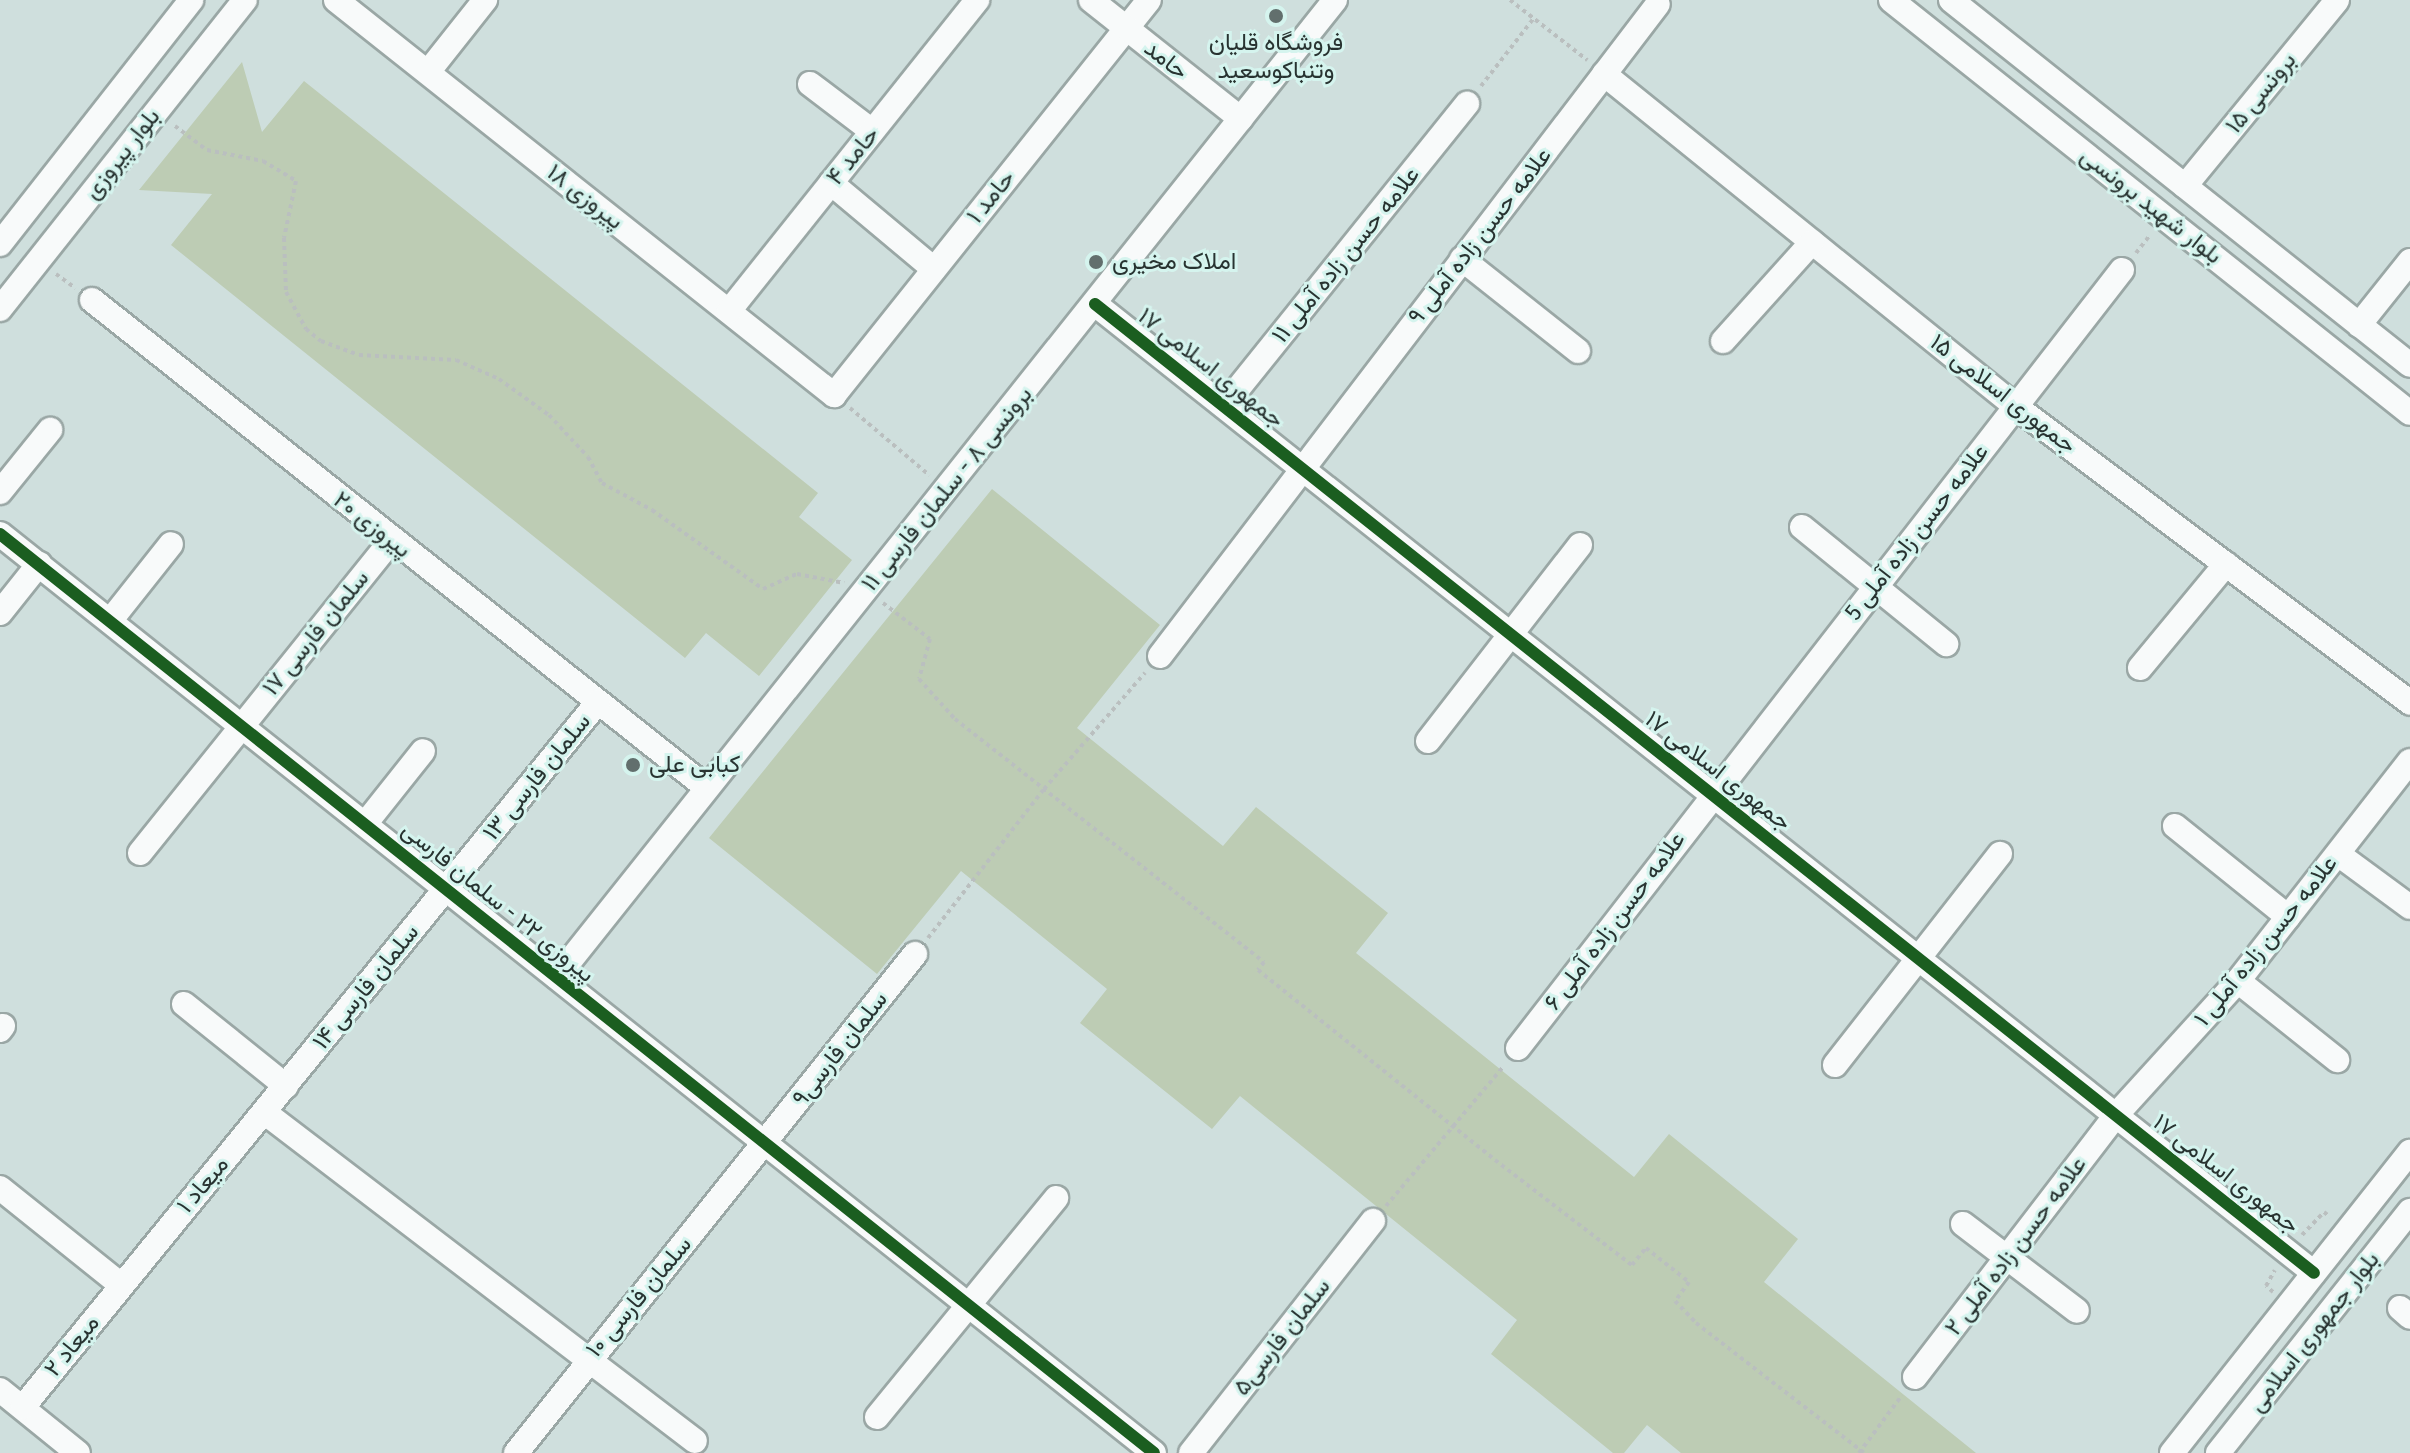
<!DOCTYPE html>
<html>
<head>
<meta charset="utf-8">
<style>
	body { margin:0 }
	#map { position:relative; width:2410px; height:1453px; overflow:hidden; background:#cfdfdd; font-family:"Fira Sans Condensed",Vazirmatn,sans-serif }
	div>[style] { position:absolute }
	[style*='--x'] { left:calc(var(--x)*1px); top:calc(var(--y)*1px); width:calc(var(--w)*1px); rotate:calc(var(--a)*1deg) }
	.green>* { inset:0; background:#bdccb4 }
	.path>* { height:4px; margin-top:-2px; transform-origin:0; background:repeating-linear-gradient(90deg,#babfbf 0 4px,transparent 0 8px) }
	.roads { filter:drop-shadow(2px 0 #9aa7a5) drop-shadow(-2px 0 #9aa7a5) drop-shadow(0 2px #9aa7a5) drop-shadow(0 -2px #9aa7a5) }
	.minor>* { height:24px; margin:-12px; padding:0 12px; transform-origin:12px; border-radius:12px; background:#f8fafa }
	.cycleway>* { height:12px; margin:-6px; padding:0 6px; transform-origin:6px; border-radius:6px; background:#1b5e20 }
	.dots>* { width:22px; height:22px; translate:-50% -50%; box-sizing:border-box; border:4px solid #d5f4ee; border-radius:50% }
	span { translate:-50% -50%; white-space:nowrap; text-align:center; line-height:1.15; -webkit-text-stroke:6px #d5f4ee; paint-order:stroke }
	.poi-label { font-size:24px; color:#283331 }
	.left { translate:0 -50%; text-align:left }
	.street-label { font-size:24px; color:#283331 }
</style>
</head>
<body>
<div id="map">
	<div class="green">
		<i style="clip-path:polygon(242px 62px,262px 132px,304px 81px,818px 493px,799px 517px,852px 560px,759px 676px,706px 633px,685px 658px,171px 245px,212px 194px,139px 190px)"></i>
		<i style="clip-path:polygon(992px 489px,1160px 625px,1077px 728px,1223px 846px,1256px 807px,1388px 913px,1356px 953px,1634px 1177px,1669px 1134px,1798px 1239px,1764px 1282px,1976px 1453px,1681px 1453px,1647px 1425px,1624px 1453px,1613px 1453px,1491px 1354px,1517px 1320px,1240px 1096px,1212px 1129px,1080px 1023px,1107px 989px,961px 871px,877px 974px,709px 838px)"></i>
	</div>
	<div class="path">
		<i style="--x:1510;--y:0;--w:98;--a:37.9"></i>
		<i style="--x:1481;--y:86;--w:86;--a:-52.1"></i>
		<i style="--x:175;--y:126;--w:40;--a:37"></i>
		<i style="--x:207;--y:150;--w:57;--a:11.1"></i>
		<i style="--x:263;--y:161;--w:39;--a:31"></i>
		<i style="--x:296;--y:181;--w:58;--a:101.9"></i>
		<i style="--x:284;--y:238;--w:54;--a:87.9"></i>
		<i style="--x:286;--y:292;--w:42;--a:61.6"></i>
		<i style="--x:306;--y:329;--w:19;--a:39"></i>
		<i style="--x:321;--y:341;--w:40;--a:20.2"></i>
		<i style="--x:359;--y:355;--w:97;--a:3"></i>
		<i style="--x:456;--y:360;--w:47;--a:23.8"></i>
		<i style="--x:499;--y:379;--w:62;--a:35.8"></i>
		<i style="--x:549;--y:415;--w:57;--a:47.1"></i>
		<i style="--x:588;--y:457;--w:30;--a:62"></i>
		<i style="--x:602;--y:483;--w:57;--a:28.4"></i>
		<i style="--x:652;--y:510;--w:136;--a:35.4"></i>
		<i style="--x:763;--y:589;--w:37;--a:-24"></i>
		<i style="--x:797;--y:574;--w:48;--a:10.8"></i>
		<i style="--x:2136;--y:253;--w:23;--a:-52"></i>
		<i style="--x:56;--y:274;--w:24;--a:36"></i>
		<i style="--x:850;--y:408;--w:104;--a:40.3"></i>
		<i style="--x:883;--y:603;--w:59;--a:37.5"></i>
		<i style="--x:930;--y:639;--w:41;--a:105.4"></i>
		<i style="--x:919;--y:679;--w:54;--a:48"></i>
		<i style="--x:955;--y:719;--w:393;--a:38.2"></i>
		<i style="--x:1264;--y:962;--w:10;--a:127"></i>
		<i style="--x:1258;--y:970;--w:304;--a:38.7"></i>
		<i style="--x:1495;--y:1160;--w:173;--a:37.5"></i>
		<i style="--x:1632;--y:1265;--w:22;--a:-51"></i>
		<i style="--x:1646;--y:1248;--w:55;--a:38.3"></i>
		<i style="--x:1689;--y:1282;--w:24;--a:126"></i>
		<i style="--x:1675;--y:1301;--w:30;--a:46"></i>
		<i style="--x:1696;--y:1323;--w:212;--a:37.7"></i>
		<i style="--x:928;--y:938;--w:189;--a:-52.1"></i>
		<i style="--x:1044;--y:789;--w:154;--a:-49"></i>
		<i style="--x:1386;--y:1206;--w:183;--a:-49.9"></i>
		<i style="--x:2302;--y:1235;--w:32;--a:-46"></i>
		<i style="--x:2324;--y:1212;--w:8;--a:40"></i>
		<i style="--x:2273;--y:1292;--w:9;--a:-139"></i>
		<i style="--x:2266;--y:1286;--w:18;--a:-61"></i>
		<i style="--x:1859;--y:1453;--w:72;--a:-53.4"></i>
	</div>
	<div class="roads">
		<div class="minor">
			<i style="--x:336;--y:0;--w:636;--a:38.42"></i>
			<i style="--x:834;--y:395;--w:505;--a:-51.43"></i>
			<i style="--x:1091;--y:0;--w:191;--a:38.4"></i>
			<i style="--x:1891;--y:0;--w:663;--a:38.51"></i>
			<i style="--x:1951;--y:0;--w:586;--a:38.49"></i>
			<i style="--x:428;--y:72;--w:92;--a:-51.6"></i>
			<i style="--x:1604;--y:74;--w:528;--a:38.93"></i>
			<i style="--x:2015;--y:406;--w:494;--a:36.9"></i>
			<i style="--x:810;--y:84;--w:78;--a:37.2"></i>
			<i style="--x:831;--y:183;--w:134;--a:39.9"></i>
			<i style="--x:2185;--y:186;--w:240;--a:-50.7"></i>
			<i style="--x:0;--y:244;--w:310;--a:-51.9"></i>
			<i style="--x:1462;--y:259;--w:148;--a:38.4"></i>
			<i style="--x:92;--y:300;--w:785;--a:38.43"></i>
			<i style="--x:1095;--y:304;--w:1557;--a:38.48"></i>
			<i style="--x:0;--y:309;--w:394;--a:-51.6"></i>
			<i style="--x:729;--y:311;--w:398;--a:-51.4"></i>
			<i style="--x:2359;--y:325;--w:82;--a:-51.4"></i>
			<i style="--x:1723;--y:341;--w:133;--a:-48"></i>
			<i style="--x:1224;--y:406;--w:388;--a:-51.2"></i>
			<i style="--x:0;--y:492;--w:80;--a:-51.1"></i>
			<i style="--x:1802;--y:527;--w:186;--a:39.1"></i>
			<i style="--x:0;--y:534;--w:1475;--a:38.53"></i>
			<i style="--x:0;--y:613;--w:63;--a:-51.5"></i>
			<i style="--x:110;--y:621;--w:98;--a:-51.6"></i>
			<i style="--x:1160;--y:656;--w:820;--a:-52.63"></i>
			<i style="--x:2140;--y:668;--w:135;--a:-50.4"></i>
			<i style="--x:1428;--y:741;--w:248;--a:-52.2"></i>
			<i style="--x:365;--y:824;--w:93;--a:-51.5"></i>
			<i style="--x:2175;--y:826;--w:145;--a:38.8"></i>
			<i style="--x:140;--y:853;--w:402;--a:-51.2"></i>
			<i style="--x:2338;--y:854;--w:89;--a:36.4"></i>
			<i style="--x:557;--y:977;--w:1249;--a:-51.47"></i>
			<i style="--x:2238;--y:981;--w:127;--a:38.6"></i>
			<i style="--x:184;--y:1004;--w:131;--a:38.8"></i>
			<i style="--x:0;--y:1030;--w:5;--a:-53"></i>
			<i style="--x:1518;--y:1048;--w:985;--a:-52.18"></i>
			<i style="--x:1835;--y:1065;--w:268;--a:-52"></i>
			<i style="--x:264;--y:1112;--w:542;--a:37.36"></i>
			<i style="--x:0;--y:1188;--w:155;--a:38.7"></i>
			<i style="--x:1963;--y:1224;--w:143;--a:37.3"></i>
			<i style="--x:2400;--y:1308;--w:13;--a:42"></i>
			<i style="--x:1915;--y:1377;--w:330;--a:-52.5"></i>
			<i style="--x:2116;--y:1115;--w:181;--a:-47.7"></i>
			<i style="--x:2238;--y:981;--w:279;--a:-52"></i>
			<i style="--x:0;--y:1390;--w:100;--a:38.9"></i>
			<i style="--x:23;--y:1407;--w:910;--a:-50.8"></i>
			<i style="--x:877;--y:1417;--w:283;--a:-50.7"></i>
			<i style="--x:516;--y:1453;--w:639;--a:-51.35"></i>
			<i style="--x:1191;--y:1453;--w:295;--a:-51.9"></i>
			<i style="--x:2172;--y:1453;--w:384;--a:-51.7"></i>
			<i style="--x:2218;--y:1453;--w:309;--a:-51.6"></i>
		</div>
	</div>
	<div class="cycleway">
		<i style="--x:1095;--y:304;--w:1557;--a:38.48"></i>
		<i style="--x:0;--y:534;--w:1475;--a:38.53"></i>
	</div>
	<div class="dots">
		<i style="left:1276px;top:16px;background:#626f6d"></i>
		<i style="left:1096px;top:262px;background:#626f6d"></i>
		<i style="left:633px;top:765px;background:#626f6d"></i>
	</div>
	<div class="poi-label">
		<span style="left:1276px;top:57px">فروشگاه قلیان<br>وتنباکوسعید</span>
		<span class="left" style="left:1112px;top:262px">املاک مخیری</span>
		<span class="left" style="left:649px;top:765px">کبابی علی</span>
	</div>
	<div class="street-label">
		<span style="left:1166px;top:60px;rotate:38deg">حامد</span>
		<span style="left:2261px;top:93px;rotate:-51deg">برونسی ۱۵</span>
		<span style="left:122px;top:154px;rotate:-52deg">بلوار پیروزی</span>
		<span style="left:853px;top:156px;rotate:-51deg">حامد ۴</span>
		<span style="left:585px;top:197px;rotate:38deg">پیروزی ۱۸</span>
		<span style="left:991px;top:197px;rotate:-51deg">حامد ۱</span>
		<span style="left:2151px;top:206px;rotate:38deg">بلوار شهید برونسی</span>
		<span style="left:1480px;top:236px;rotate:-52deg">علامه حسن زاده آملی ۹</span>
		<span style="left:1346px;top:255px;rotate:-51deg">علامه حسن زاده آملی ۱۱</span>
		<span style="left:1211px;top:368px;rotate:38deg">جمهوری اسلامی ۱۷</span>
		<span style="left:2003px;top:394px;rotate:38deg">جمهوری اسلامی ۱۵</span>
		<span style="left:947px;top:489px;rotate:-51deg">برونسی ۸ - سلمان فارسی ۱۱</span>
		<span style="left:372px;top:525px;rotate:38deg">پیروزی ۲۰</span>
		<span style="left:1917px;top:532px;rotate:-52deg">علامه حسن زاده آملی 5</span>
		<span style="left:316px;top:633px;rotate:-51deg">سلمان فارسی ۱۷</span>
		<span style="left:1718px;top:771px;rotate:38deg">جمهوری اسلامی ۱۷</span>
		<span style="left:537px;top:777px;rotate:-51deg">سلمان فارسی ۱۳</span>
		<span style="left:498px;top:902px;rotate:39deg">پیروزی ۲۲ - سلمان فارسی</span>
		<span style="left:1615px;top:921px;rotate:-53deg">علامه حسن زاده آملی ۶</span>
		<span style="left:2266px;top:941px;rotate:-51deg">علامه حسن زاده آملی ۱</span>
		<span style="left:366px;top:987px;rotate:-51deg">سلمان فارسی ۱۴</span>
		<span style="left:840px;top:1049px;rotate:-52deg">سلمان فارسی۹</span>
		<span style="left:2226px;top:1174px;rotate:38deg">جمهوری اسلامی ۱۷</span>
		<span style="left:203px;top:1185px;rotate:-50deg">میعاد ۱</span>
		<span style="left:2016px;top:1246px;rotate:-53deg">علامه حسن زاده آملی ۲</span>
		<span style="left:639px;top:1297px;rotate:-50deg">سلمان فارسی ۱۰</span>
		<span style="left:2314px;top:1332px;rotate:-52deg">بلوار جمهوری اسلامی</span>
		<span style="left:1282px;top:1337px;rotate:-52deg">سلمان فارسی۵</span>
		<span style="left:72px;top:1346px;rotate:-51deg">میعاد ۲</span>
	</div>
</div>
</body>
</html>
